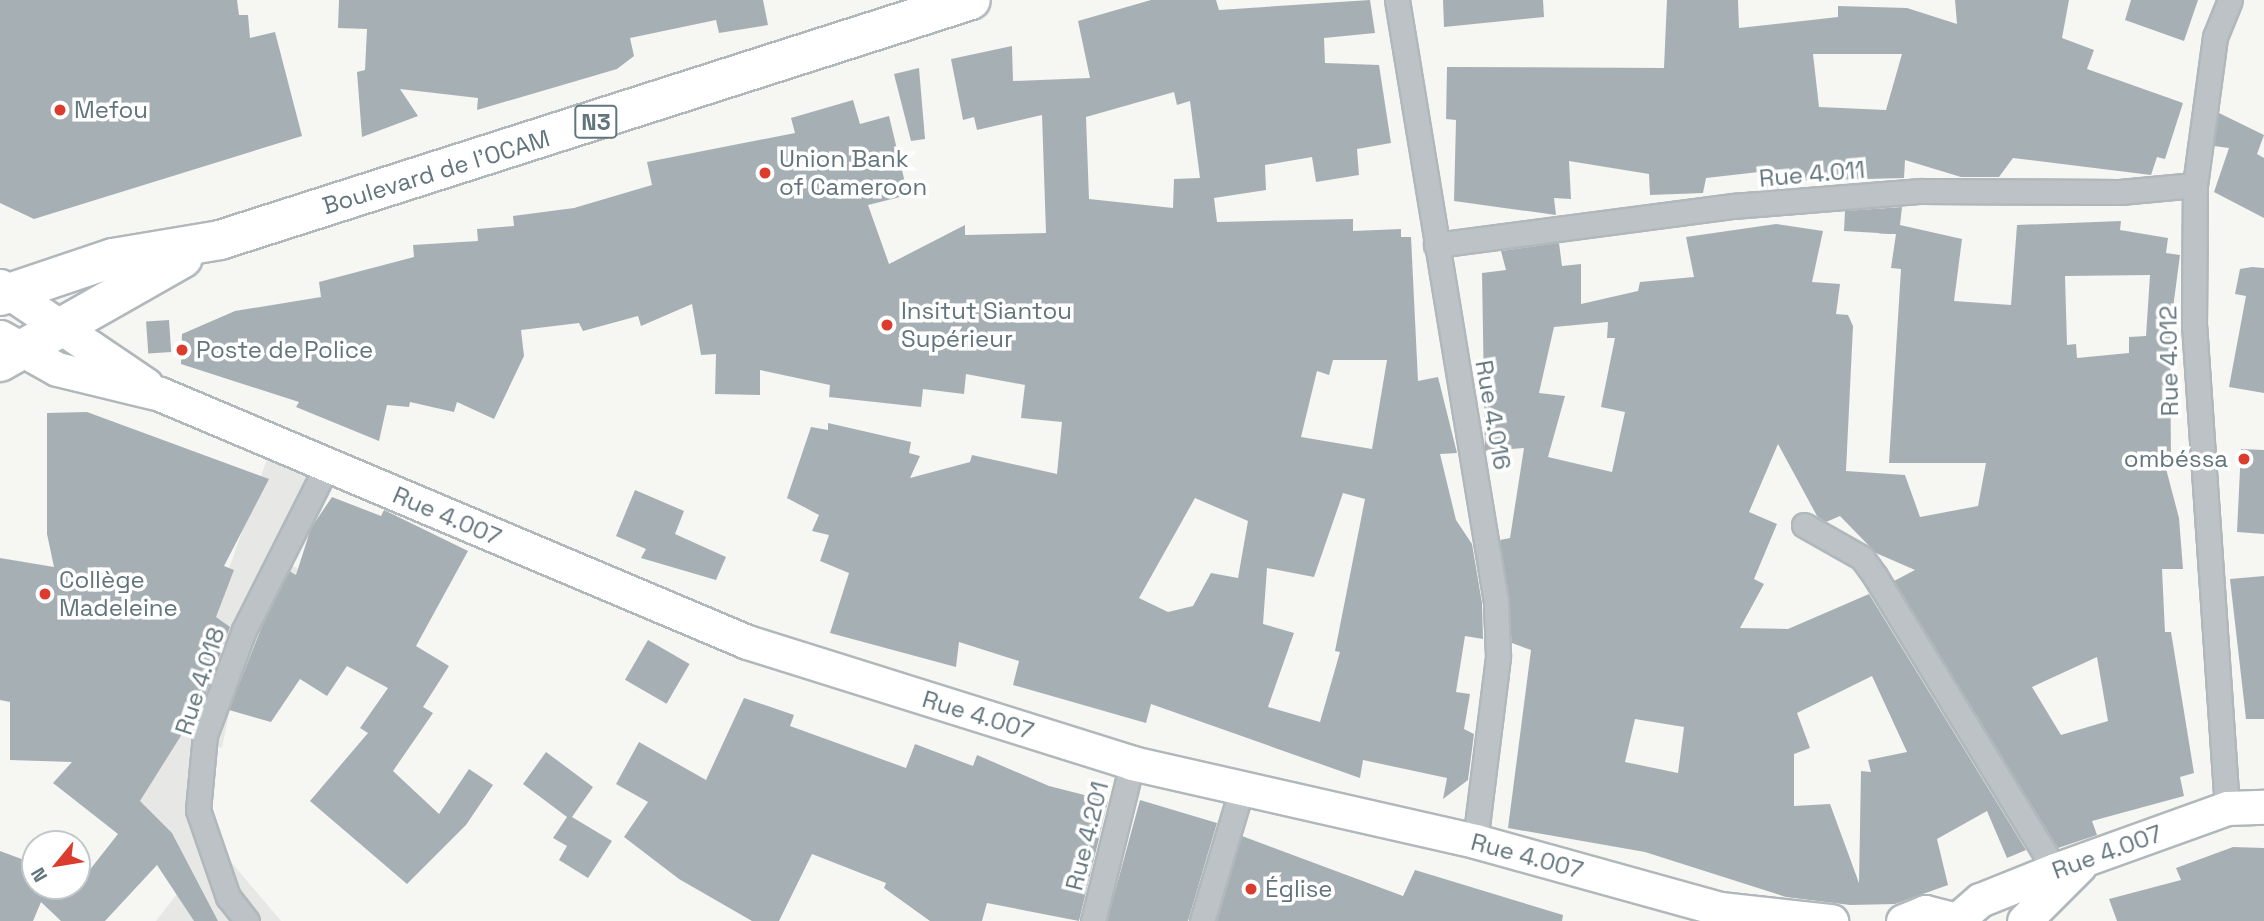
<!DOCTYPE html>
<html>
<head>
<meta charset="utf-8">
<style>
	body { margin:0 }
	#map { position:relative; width:2264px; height:921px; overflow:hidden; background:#f6f6f3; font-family:"Space Grotesk",sans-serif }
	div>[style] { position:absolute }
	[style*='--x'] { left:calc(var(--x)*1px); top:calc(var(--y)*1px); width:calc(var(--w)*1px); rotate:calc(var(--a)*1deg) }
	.built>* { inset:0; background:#e7e7e6 }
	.building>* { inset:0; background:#a6b0b4; transform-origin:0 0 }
	.roads { filter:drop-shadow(2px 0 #b1b8bb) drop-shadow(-2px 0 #b1b8bb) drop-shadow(0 2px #b1b8bb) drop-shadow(0 -2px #b1b8bb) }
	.minor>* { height:23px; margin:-11.5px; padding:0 11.5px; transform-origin:11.5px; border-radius:11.5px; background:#bcc2c5 }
	.secondary>* { height:33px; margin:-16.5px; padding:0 16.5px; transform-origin:16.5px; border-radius:16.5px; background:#fff }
	.trunk>* { height:38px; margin:-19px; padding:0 19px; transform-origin:19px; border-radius:19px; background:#fff }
	.dots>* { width:19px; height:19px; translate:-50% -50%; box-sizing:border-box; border:4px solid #fff; border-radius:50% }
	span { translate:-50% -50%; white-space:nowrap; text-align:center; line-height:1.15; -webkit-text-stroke:7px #fff; paint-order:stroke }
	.shield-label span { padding:2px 5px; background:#fff; border:2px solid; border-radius:5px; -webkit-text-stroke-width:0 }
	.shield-label { font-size:23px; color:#62757d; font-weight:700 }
	.poi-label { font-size:24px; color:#62757d }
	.left { translate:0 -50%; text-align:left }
	.right { translate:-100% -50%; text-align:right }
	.street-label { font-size:24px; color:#62757d }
	.north { position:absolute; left:21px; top:830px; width:70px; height:70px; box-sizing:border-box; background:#fff; border:2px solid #c0c8cb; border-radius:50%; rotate:240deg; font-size:19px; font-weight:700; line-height:28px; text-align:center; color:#62757d }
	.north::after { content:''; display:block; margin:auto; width:24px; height:32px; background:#db3c2e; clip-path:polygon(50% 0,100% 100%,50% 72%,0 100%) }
</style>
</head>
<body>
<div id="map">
	<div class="built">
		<i style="clip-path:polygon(267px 459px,318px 471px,285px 562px,325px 583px,274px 706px,235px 684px,222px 748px,213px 746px,211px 819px,232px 863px,281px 921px,156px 921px,184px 885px,136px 794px,195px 667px)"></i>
	</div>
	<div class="building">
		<i style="clip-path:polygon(0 0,237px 0,239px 15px,248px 15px,250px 38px,275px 32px,302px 136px,34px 219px,0 203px)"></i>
		<i style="clip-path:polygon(339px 0,763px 0,768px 25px,719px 33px,716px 20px,630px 38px,634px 56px,617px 69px,477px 110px,478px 98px,400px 89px,418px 116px,362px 137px,357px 72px,365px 70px,367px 29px,338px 28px)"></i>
		<i style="clip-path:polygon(evenodd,1151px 0,1216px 0,1219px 10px,1370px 0,1375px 33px,1324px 38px,1325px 63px,1379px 65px,1391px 143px,1357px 149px,1359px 175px,1316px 182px,1312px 157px,1265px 165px,1266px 190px,1214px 198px,1217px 222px,1353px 219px,1353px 231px,1401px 229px,1401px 237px,1411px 237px,1418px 381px,1438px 377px,1457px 453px,1440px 454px,1456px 520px,1472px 544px,1482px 603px,1483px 639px,1465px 636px,1456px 692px,1470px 694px,1464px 729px,1474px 734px,1468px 780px,1443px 799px,1447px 778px,1363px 760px,1360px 778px,1151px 704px,1146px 723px,1013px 685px,1019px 661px,959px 642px,956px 667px,830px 633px,849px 573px,820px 561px,829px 535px,812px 531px,819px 515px,787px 498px,811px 427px,828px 430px,828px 423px,911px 442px,909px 453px,920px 456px,910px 478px,970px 462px,972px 455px,1057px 474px,1062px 422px,1021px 418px,1025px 385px,966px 374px,964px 394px,923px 389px,921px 407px,829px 397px,830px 385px,760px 370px,760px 395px,715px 394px,716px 354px,701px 355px,692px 304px,641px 326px,638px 316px,583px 331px,579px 323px,521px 330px,524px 356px,494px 419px,457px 402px,454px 412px,410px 402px,409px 407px,387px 405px,379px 441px,296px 407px,299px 402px,181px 364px,182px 334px,235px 311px,321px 297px,319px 282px,414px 257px,413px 245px,478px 241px,477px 229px,514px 226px,513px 216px,574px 208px,652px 185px,647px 162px,795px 133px,791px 118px,853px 100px,860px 124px,889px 116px,908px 195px,868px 205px,889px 264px,965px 225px,965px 235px,1046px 233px,1042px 115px,977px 130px,974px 117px,963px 120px,951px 59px,1012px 46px,1013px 81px,1090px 78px,1078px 21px,1151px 0,1174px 92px,1177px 105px,1190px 101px,1200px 178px,1174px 179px,1173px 208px,1089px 199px,1086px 117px,1174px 92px,1151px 0,1333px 360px,1387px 360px,1372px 449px,1301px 437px,1317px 371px,1329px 375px,1333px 360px,1151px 0,1343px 493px,1365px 499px,1335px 651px,1340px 652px,1320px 722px,1268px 707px,1294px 633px,1263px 624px,1267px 568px,1314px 577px,1343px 493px,1151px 0,1195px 498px,1248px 521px,1238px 578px,1211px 573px,1193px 606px,1168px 612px,1139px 598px,1195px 498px)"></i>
		<i style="clip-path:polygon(1443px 0,1543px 0,1544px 17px,1444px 27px)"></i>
		<i style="clip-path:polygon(evenodd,1667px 0,1738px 0,1739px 28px,1838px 17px,1838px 6px,1907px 8px,1957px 24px,1955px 0,2069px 0,2062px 38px,2094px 50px,2087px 69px,2183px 103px,2165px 159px,2157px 157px,2151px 175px,2013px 158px,1999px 177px,1961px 177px,1905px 160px,1904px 178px,1789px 181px,1789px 187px,1760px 190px,1759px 172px,1706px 178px,1703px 193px,1650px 195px,1649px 174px,1569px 161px,1571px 199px,1554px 198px,1556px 215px,1454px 201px,1456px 120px,1446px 119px,1447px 67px,1664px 68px,1667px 0,1813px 54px,1902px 54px,1886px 110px,1819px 107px,1813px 54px)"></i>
		<i style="clip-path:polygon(2131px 0,2198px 0,2184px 41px,2125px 20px)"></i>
		<i style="clip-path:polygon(919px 68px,925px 139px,911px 141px,894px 74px)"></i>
		<i style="clip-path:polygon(2219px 113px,2264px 135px,2257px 154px,2264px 158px,2264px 218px,2214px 192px,2229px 148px,2214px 146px)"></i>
		<i style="clip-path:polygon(evenodd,1902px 207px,1900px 225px,1962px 239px,1954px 301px,2011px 305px,2017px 225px,2121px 221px,2120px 230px,2168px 238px,2166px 253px,2180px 255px,2170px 331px,2171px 462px,2164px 461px,2179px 518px,2183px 569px,2162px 569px,2165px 632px,2171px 632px,2194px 773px,2180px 777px,2184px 796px,2092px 821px,2097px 835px,2058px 848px,1894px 581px,1915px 570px,1876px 553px,1840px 516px,1826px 522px,1817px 516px,1778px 444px,1749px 512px,1777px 524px,1754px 579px,1764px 584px,1740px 628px,1788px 629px,1869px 594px,2026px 850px,2007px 858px,1987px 811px,1937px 839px,1948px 885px,1895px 904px,1850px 905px,1786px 897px,1645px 852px,1508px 828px,1531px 650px,1512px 643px,1500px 540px,1510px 538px,1524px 448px,1485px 451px,1482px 273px,1506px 270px,1501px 251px,1559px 243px,1562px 266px,1581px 264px,1581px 304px,1638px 291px,1640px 282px,1694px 277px,1686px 237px,1776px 224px,1823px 231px,1812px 282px,1840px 284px,1836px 314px,1848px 315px,1853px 326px,1846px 471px,1905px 475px,1920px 517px,1978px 506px,1986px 463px,1889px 463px,1901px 269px,1891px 268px,1896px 234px,1844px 231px,1845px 211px,1902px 207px,2150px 275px,2146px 336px,2129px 337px,2129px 353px,2077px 358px,2076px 344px,2067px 345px,2065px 276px,2150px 275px,1902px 207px,1608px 322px,1607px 338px,1615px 338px,1601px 407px,1625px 412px,1612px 472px,1548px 457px,1565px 396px,1539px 393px,1554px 327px,1608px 322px,1902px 207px,2097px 657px,2108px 721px,2061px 735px,2032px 687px,2097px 657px,1902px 207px,1872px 676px,1907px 752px,1868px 760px,1871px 772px,1861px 771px,1859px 883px,1830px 804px,1794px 806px,1794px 754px,1810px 748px,1797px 713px,1872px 676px,1902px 207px,1635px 719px,1684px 727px,1678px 773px,1625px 762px,1635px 719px)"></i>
		<i style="clip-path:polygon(2252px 267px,2264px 268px,2264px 393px,2229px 387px,2246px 296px,2235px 294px,2240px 269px)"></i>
		<i style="left:169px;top:320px;width:32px;height:23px;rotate:86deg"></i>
		<i style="clip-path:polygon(87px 412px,269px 479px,224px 566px,234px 570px,216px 617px,230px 627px,204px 699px,140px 801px,172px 833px,218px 921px,194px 921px,157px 865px,105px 921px,61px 921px,41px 902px,33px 921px,0 921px,0 851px,35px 864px,35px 886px,77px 886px,118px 834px,53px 783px,72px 762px,10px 760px,10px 702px,0 700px,0 558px,54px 567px,47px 534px,47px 413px)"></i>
		<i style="clip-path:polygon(2241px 449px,2264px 450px,2264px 534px,2237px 532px)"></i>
		<i style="clip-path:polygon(635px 490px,684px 511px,675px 534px,726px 557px,716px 580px,641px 558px,646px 549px,616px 536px)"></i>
		<i style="clip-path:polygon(332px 497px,381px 516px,384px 510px,468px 551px,416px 646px,449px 666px,423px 707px,433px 713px,393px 771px,439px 814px,469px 769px,493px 785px,466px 825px,407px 884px,310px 801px,368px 733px,360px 728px,388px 688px,347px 666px,327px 696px,300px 679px,271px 722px,229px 710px,265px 619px,289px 571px,296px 575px,311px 528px)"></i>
		<i style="clip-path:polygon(2264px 576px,2264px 719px,2246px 719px,2230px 579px)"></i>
		<i style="left:648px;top:640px;width:48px;height:46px;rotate:30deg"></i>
		<i style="clip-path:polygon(744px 698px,794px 715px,790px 726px,906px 768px,915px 744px,973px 766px,977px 755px,1049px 786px,1108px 801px,1079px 921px,987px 903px,982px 921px,930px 921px,884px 888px,886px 883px,812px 854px,779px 921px,752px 921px,679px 879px,624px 837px,648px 802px,616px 784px,639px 742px,706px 780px)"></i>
		<i style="clip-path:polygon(546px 752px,593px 787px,572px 817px,612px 841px,588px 878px,559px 860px,567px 846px,553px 838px,567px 817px,523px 784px)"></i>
		<i style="clip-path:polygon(1140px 800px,1217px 823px,1188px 921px,1107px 921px)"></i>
		<i style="clip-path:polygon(1242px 836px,1403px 896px,1415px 870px,1563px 915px,1562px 921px,1217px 921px)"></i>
		<i style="clip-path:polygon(2233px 847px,2264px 848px,2264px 921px,2117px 921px,2109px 899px,2181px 880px,2176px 868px)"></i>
	</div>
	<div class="roads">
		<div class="minor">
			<i style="--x:1397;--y:0;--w:610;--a:80.66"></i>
			<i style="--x:1496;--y:602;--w:55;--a:87.9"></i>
			<i style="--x:1498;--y:657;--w:185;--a:97.1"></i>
			<i style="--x:1436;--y:245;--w:300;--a:-7.5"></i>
			<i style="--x:1733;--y:206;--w:189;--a:-4.6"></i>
			<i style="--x:1921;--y:191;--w:199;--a:0.3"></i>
			<i style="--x:2120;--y:192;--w:75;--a:-5.3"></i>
			<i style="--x:1804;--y:525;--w:67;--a:29.6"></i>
			<i style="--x:1862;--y:558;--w:22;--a:54"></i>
			<i style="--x:1875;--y:576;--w:345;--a:58.5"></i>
			<i style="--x:2227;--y:808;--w:484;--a:-93.9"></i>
			<i style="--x:2194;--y:325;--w:140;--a:-89.6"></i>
			<i style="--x:2195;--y:185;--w:149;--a:-82.3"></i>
			<i style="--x:2215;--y:37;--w:40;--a:-68"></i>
			<i style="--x:247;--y:921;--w:31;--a:-128"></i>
			<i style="--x:228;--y:897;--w:92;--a:-109"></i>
			<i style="--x:198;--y:810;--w:75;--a:-84.7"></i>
			<i style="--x:205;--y:735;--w:112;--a:-69.6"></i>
			<i style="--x:244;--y:630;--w:184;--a:-63.2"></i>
			<i style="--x:1093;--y:921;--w:163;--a:-76.1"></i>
			<i style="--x:1202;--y:921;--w:139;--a:-73.3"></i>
		</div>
		<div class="secondary">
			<i style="--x:0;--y:286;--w:176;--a:34.1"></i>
			<i style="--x:0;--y:337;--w:65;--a:29.3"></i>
			<i style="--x:57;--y:369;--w:106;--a:13.6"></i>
			<i style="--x:160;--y:394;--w:637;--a:22.9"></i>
			<i style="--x:747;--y:642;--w:404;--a:17.4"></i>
			<i style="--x:1132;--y:763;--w:352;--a:12.8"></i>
			<i style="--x:1475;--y:841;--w:254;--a:15.5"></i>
			<i style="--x:1720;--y:909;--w:112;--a:6.2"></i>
			<i style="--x:1958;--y:919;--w:29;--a:-41"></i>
			<i style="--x:1980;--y:900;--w:81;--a:-21.8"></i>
			<i style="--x:2055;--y:870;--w:183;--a:-19.8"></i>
			<i style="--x:2227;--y:808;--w:37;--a:-2"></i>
			<i style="--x:1903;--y:921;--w:24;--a:-22"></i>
			<i style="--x:1925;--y:912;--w:37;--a:14"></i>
			<i style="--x:2024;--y:921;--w:78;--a:-45"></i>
		</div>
		<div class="trunk">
			<i style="--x:0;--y:296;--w:119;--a:-18.6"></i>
			<i style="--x:113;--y:258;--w:109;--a:-9.5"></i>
			<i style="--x:220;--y:240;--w:788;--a:-17.72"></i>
			<i style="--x:0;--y:362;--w:210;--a:-29.6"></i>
		</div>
	</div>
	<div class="dots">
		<i style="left:60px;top:110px;background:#db3c2e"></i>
		<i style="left:765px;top:173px;background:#db3c2e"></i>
		<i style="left:887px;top:325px;background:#db3c2e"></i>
		<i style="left:182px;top:350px;background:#db3c2e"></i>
		<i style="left:2244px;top:459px;background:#db3c2e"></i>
		<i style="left:45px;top:594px;background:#db3c2e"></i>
		<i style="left:1251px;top:889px;background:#db3c2e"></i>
	</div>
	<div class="shield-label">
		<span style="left:596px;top:122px">N3</span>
	</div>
	<div class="poi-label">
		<span class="left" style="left:74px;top:110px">Mefou</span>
		<span class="left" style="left:779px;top:173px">Union Bank<br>of Cameroon</span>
		<span class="left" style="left:901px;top:325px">Insitut Siantou<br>Supérieur</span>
		<span class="left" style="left:196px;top:350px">Poste de Police</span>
		<span class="right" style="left:2228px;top:459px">ombéssa</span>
		<span class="left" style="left:59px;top:594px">Collège<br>Madeleine</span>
		<span class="left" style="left:1265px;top:889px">Église</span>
	</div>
	<div class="street-label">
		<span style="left:436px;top:172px;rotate:-17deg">Boulevard de l'OCAM</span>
		<span style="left:1812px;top:174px;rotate:-5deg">Rue 4.011</span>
		<span style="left:2169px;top:361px;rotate:-91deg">Rue 4.012</span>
		<span style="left:1493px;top:415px;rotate:80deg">Rue 4.016</span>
		<span style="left:447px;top:516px;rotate:23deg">Rue 4.007</span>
		<span style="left:200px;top:681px;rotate:-72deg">Rue 4.018</span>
		<span style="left:978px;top:715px;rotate:17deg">Rue 4.007</span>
		<span style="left:1087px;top:836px;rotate:-76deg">Rue 4.201</span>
		<span style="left:2107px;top:852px;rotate:-20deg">Rue 4.007</span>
		<span style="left:1527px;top:856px;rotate:15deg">Rue 4.007</span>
	</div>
	<div class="north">N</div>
</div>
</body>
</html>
